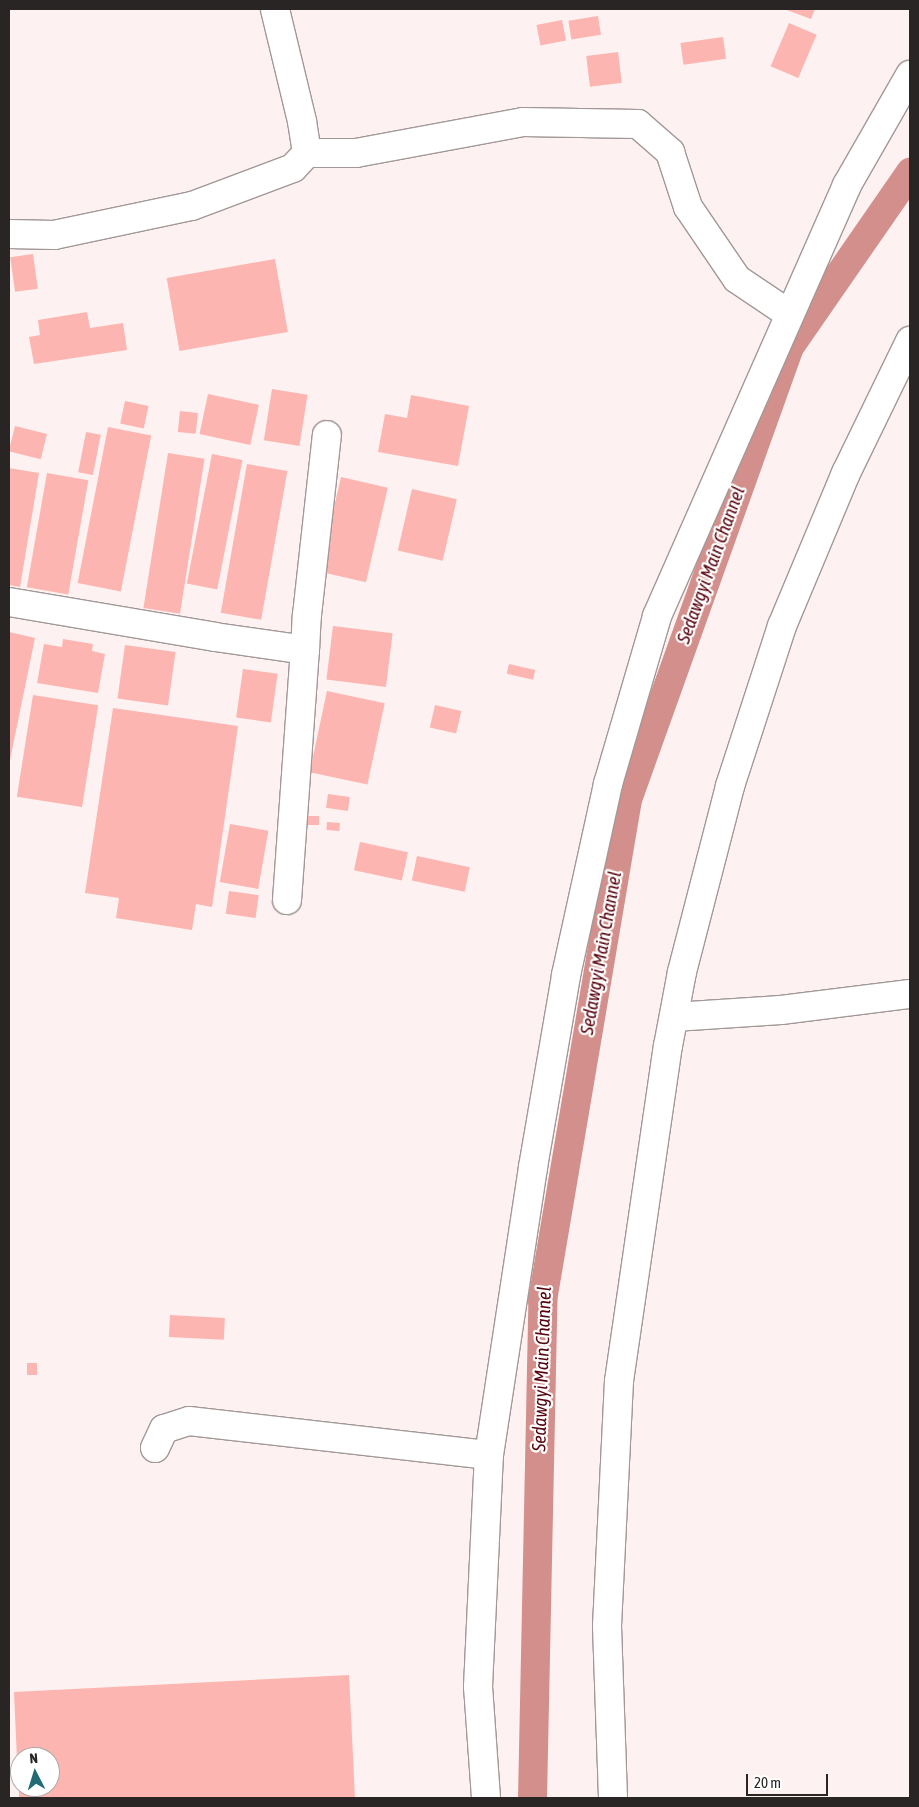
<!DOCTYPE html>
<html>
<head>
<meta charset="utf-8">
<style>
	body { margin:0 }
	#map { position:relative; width:919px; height:1807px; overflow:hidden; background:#fdf2f1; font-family:"Asap Condensed",sans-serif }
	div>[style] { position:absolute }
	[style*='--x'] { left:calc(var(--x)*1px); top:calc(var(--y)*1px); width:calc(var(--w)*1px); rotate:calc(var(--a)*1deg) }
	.canal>* { height:29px; margin:-14.5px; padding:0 14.5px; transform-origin:14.5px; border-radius:14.5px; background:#d38f8b }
	.building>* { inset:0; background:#fcb5b0; transform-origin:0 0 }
	.roads { filter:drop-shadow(1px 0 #a29898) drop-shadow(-1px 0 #a29898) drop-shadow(0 1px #a29898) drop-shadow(0 -1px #a29898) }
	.minor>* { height:28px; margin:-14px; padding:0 14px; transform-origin:14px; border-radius:14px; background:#fff }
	span { translate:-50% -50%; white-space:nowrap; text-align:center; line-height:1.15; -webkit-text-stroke:4.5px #fff; paint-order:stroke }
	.water-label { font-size:19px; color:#56020c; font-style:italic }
	.frame { position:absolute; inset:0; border:10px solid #292525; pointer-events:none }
	.north { position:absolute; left:10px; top:1747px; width:50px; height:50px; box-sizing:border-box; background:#fff; border:1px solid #a9a8a8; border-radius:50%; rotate:355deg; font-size:14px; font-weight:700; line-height:20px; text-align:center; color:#292525 }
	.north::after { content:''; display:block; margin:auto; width:18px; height:22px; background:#216c73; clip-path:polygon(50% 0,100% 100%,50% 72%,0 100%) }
	.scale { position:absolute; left:746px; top:1774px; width:82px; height:22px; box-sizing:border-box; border:2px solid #292525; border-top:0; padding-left:6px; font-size:15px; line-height:18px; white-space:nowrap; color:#292525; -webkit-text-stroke:4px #fff; paint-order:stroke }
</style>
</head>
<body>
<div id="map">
	<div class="canal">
		<i style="--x:532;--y:1798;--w:498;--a:-88.8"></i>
		<i style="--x:542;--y:1300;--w:508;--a:-80.37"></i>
		<i style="--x:627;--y:799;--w:482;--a:-70.3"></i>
		<i style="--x:790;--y:345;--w:211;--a:-55.3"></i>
	</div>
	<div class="building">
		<i style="clip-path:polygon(784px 9px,815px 9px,811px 19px)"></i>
		<i style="left:598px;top:16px;width:19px;height:30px;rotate:81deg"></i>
		<i style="left:562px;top:20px;width:21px;height:26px;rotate:79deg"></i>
		<i style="left:789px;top:23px;width:30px;height:47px;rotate:23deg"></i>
		<i style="left:723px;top:37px;width:22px;height:43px;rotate:82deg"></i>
		<i style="left:618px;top:52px;width:31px;height:32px;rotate:83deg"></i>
		<i style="left:33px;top:254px;width:35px;height:23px;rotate:82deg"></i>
		<i style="left:275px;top:259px;width:74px;height:110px;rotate:80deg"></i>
		<i style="clip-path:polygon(87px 312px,90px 328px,123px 323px,127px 350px,34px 364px,29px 337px,40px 335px,38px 320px)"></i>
		<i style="left:272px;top:389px;width:36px;height:52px;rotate:9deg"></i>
		<i style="left:208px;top:394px;width:52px;height:41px;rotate:12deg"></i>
		<i style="clip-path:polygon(411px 395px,469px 406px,458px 466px,378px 452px,385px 414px,407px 418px)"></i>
		<i style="left:125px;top:401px;width:24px;height:23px;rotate:12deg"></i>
		<i style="left:180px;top:411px;width:18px;height:21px;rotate:6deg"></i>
		<i style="left:15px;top:426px;width:33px;height:26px;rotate:14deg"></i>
		<i style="left:108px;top:427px;width:44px;height:159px;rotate:11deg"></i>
		<i style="left:86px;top:432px;width:15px;height:41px;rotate:11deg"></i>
		<i style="left:168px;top:453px;width:37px;height:157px;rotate:9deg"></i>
		<i style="left:212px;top:454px;width:31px;height:132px;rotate:11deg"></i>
		<i style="left:247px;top:464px;width:41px;height:151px;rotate:10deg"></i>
		<i style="clip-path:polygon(9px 468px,39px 473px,20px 587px,9px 585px)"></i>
		<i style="left:47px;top:473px;width:42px;height:116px;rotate:10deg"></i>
		<i style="left:341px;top:477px;width:48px;height:97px;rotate:13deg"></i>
		<i style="left:412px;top:489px;width:46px;height:63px;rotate:13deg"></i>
		<i style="left:333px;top:626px;width:60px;height:54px;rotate:7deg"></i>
		<i style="clip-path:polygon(9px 632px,35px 638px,10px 760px,9px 760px)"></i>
		<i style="clip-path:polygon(63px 639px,93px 644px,92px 651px,105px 654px,98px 693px,37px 683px,44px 644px,62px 647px)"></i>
		<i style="left:125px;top:645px;width:51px;height:54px;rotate:8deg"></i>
		<i style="left:509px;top:664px;width:27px;height:10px;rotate:13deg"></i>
		<i style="left:243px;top:669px;width:35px;height:49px;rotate:8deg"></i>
		<i style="left:327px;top:691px;width:59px;height:83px;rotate:12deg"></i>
		<i style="left:33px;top:695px;width:66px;height:103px;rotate:9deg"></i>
		<i style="left:435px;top:705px;width:27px;height:23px;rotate:13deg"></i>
		<i style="clip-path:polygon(113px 708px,238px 726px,212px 907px,196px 904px,192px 930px,116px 918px,119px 898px,85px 893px)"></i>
		<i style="left:328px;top:794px;width:22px;height:14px;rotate:8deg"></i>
		<i style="left:300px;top:816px;width:19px;height:9px"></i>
		<i style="left:327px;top:822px;width:13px;height:8px;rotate:4deg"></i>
		<i style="left:230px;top:824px;width:39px;height:59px;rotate:10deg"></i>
		<i style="left:360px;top:842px;width:49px;height:29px;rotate:12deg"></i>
		<i style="left:417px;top:856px;width:54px;height:25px;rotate:12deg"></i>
		<i style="left:229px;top:891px;width:30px;height:23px;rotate:8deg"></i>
		<i style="left:170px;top:1315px;width:55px;height:22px;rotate:3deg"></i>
		<i style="left:27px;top:1363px;width:10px;height:12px"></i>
		<i style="clip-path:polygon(349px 1675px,355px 1798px,19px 1798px,19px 1787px,50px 1787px,50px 1757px,20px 1757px,18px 1782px,14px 1692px)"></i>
	</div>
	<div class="roads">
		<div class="minor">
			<i style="--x:307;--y:153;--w:49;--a:0"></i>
			<i style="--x:356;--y:153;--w:170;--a:-10.5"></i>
			<i style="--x:523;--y:122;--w:115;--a:1"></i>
			<i style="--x:638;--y:124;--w:43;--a:41.2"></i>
			<i style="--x:670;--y:152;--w:58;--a:71.9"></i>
			<i style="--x:688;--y:207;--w:87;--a:55.8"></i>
			<i style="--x:737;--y:279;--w:63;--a:33.9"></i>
			<i style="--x:9;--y:234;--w:45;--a:1.3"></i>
			<i style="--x:54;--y:235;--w:141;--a:-11.9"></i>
			<i style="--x:192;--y:206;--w:108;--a:-20.6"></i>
			<i style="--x:293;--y:168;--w:21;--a:-47"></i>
			<i style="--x:307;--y:153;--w:32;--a:-99"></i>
			<i style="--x:302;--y:121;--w:115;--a:-103.6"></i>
			<i style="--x:9;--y:602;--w:209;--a:9.6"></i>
			<i style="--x:215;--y:637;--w:91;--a:8.2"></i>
			<i style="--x:305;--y:650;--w:35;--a:-87"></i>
			<i style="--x:307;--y:615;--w:181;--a:-83.7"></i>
			<i style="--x:287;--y:900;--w:251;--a:-85.9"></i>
			<i style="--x:674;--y:1017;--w:107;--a:-3.7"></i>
			<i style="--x:781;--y:1010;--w:130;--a:-7.1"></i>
			<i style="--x:155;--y:1448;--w:21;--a:-65"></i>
			<i style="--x:164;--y:1429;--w:26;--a:-18"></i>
			<i style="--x:189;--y:1421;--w:302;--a:6.5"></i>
			<i style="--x:486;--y:1798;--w:111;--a:-94.1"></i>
			<i style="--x:478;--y:1687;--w:232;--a:-87.3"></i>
			<i style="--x:489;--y:1455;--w:291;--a:-81.3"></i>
			<i style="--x:533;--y:1167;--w:195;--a:-80.2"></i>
			<i style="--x:566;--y:975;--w:196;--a:-77.6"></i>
			<i style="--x:608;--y:784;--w:175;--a:-73.7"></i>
			<i style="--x:657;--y:616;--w:471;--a:-66.2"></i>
			<i style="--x:847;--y:185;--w:127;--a:-60.2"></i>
			<i style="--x:613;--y:1798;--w:172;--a:-92"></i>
			<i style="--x:607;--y:1626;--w:245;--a:-87.2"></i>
			<i style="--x:619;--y:1381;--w:339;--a:-81.7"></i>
			<i style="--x:668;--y:1046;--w:75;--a:-79.3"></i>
			<i style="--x:682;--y:972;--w:192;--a:-75.5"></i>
			<i style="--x:730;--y:786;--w:168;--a:-72"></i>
			<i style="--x:782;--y:626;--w:166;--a:-67.3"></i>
			<i style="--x:846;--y:473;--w:147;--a:-64.1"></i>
		</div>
	</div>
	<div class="water-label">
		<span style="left:711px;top:565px;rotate:-70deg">Sedawgyi Main Channel</span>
		<span style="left:601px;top:953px;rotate:-80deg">Sedawgyi Main Channel</span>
		<span style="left:542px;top:1369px;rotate:-88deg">Sedawgyi Main Channel</span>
	</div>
	<div class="frame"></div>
	<div class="north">N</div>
	<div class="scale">20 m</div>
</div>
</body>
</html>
